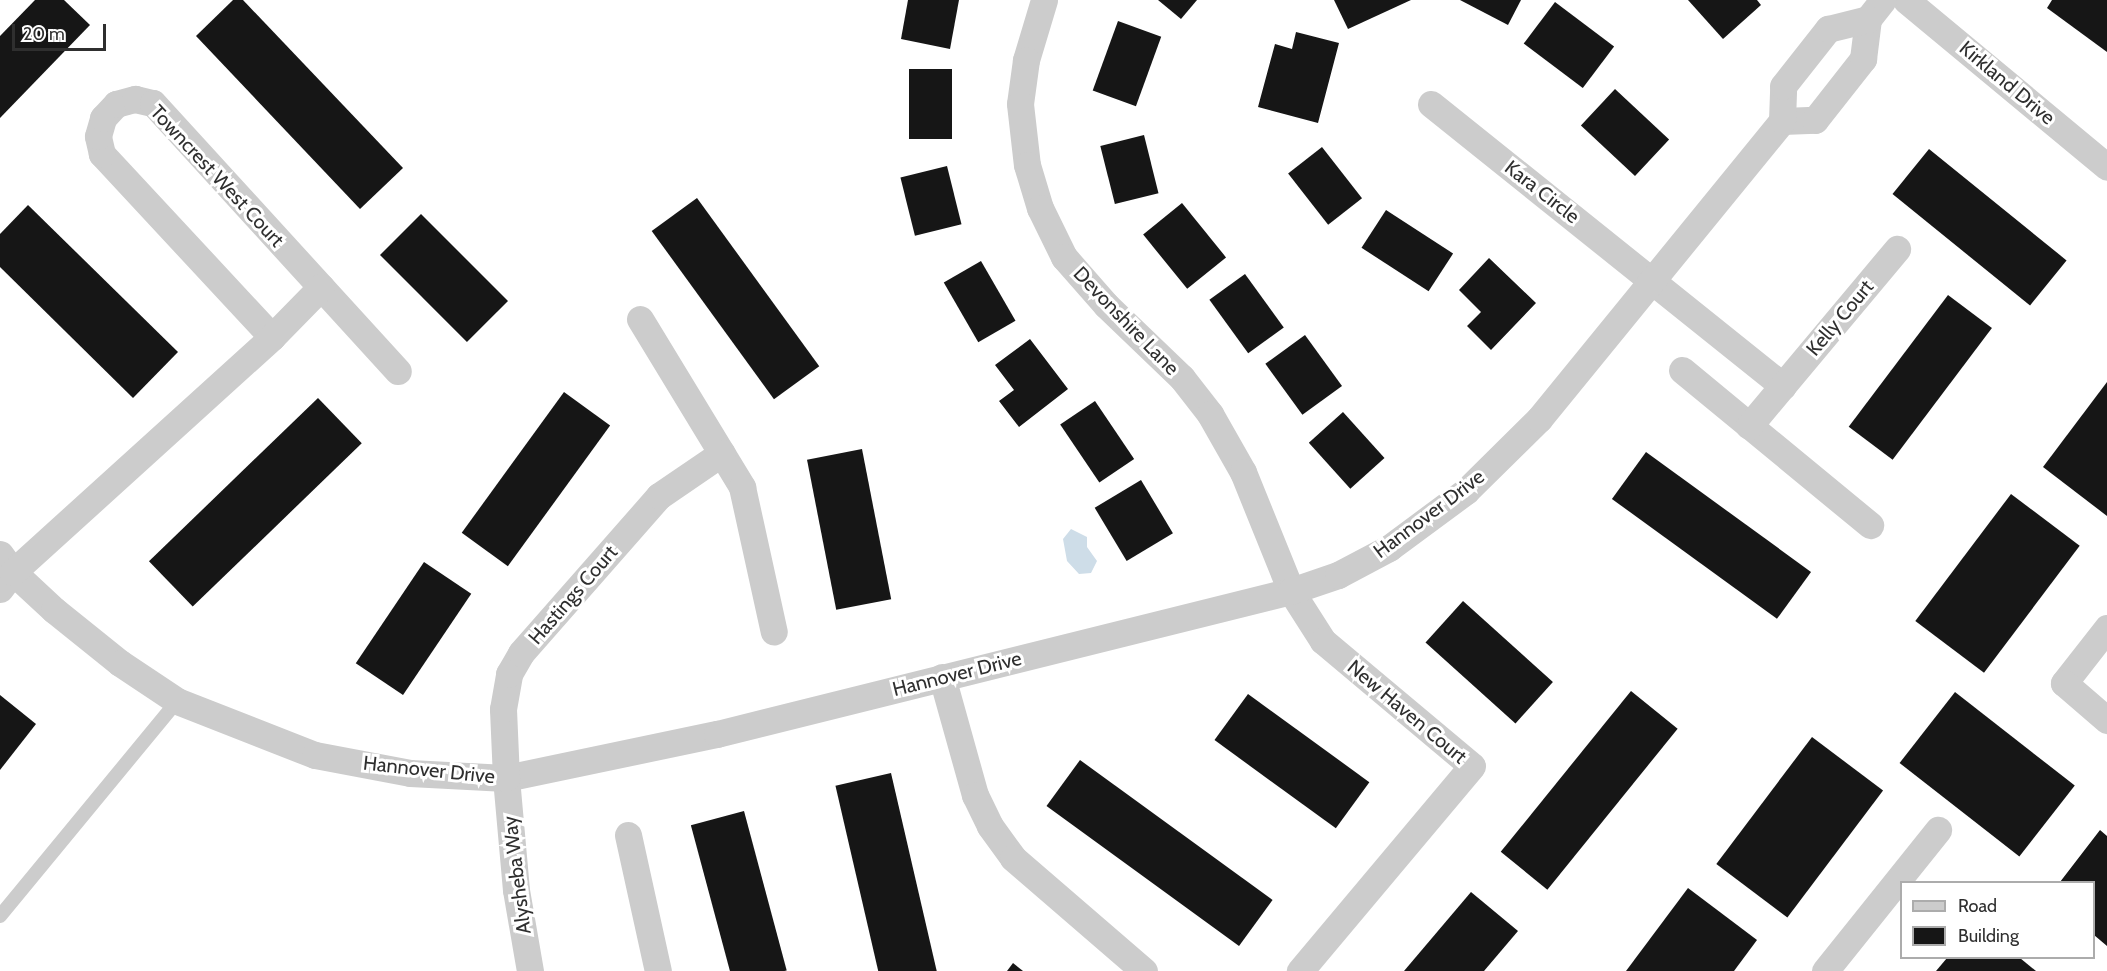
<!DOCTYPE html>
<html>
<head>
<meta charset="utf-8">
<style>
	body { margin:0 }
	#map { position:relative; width:2107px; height:971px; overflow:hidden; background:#fff; font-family:Cabin,sans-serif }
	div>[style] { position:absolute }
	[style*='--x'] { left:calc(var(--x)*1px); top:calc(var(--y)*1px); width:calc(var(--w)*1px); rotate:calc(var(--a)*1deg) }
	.water>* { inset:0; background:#cedde8 }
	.building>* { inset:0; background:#161616; transform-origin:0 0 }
	.service>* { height:14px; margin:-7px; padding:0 7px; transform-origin:7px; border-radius:7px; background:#ccc }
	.minor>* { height:27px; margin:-13.5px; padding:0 13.5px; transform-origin:13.5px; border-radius:13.5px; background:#ccc }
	span { translate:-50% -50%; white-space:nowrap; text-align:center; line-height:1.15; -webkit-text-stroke:6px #fff; paint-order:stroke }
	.street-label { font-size:20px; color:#2f2f2f }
	.legend { position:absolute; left:1900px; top:881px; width:195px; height:78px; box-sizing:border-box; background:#fff; border:2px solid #acacac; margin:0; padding:8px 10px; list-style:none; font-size:18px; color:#2f2f2f }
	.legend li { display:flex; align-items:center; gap:12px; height:30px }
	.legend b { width:30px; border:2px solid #acacac }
	.scale { position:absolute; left:12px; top:24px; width:94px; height:27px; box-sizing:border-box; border:3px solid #2f2f2f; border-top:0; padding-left:8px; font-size:18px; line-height:21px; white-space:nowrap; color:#2f2f2f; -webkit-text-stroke:4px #fff; paint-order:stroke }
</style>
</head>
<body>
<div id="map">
	<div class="water">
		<i style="clip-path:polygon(1071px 529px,1087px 537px,1087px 547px,1097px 561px,1091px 573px,1079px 574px,1067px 561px,1063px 539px)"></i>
	</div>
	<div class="building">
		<i style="clip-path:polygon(35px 0,64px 0,90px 25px,0 118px,0 36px)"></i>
		<i style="clip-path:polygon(233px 0,243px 0,403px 168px,360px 209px,196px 36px)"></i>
		<i style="clip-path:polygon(908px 0,959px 0,950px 49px,901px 39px)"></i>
		<i style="clip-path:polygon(1158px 0,1197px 0,1181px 19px)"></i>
		<i style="clip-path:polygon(1334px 0,1411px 0,1348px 29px)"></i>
		<i style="clip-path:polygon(1460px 0,1521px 0,1508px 25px)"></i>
		<i style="clip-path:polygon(1688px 0,1757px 0,1761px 5px,1723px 39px)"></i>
		<i style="clip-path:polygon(2052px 0,2107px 0,2107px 52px,2047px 8px)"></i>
		<i style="left:1555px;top:2px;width:74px;height:52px;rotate:37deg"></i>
		<i style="left:1118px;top:21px;width:46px;height:74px;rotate:20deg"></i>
		<i style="clip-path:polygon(1296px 32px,1339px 43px,1318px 123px,1258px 107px,1275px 44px,1292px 49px)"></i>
		<i style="left:909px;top:69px;width:43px;height:70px"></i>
		<i style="left:1615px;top:89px;width:74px;height:50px;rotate:43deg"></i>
		<i style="left:1144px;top:135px;width:60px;height:45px;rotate:76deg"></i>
		<i style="left:1322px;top:147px;width:65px;height:43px;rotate:52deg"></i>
		<i style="left:1929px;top:149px;width:177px;height:58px;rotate:39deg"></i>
		<i style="left:947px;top:166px;width:60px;height:48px;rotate:76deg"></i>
		<i style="left:697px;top:198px;width:208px;height:56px;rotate:54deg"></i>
		<i style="left:1182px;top:203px;width:70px;height:50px;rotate:51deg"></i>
		<i style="clip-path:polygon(28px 205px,178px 352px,133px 398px,0 267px,0 234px)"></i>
		<i style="left:1386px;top:210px;width:80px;height:45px;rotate:33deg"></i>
		<i style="left:421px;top:214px;width:123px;height:58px;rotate:45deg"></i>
		<i style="clip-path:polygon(1489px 258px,1536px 303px,1491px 350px,1467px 326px,1481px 312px,1459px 290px)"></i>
		<i style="left:981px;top:261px;width:69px;height:43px;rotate:60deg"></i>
		<i style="left:1245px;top:274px;width:66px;height:44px;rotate:54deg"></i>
		<i style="left:1948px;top:295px;width:55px;height:165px;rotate:37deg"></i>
		<i style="left:1305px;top:335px;width:63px;height:49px;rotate:54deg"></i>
		<i style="clip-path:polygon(1030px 339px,1068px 389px,1019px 427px,999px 401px,1014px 390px,995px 365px)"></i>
		<i style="clip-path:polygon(2107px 382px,2107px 516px,2043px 467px)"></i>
		<i style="left:564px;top:392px;width:57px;height:174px;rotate:36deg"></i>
		<i style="left:318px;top:398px;width:63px;height:235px;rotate:46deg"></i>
		<i style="left:1095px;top:401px;width:70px;height:42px;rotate:56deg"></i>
		<i style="left:1343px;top:412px;width:62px;height:46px;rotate:48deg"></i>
		<i style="left:862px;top:449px;width:153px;height:56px;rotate:79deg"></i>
		<i style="left:1646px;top:452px;width:204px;height:58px;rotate:36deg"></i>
		<i style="left:1141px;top:480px;width:62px;height:54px;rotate:59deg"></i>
		<i style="left:2011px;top:494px;width:86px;height:159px;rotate:37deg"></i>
		<i style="left:424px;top:562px;width:57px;height:122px;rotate:34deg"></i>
		<i style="left:1463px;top:601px;width:121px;height:56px;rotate:42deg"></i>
		<i style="left:1631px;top:691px;width:60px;height:207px;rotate:39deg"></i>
		<i style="left:1955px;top:692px;width:152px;height:90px;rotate:38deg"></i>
		<i style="left:1248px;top:694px;width:150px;height:57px;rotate:36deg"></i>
		<i style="clip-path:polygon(0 695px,36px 724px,0 770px)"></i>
		<i style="left:1812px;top:737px;width:89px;height:159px;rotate:37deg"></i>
		<i style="left:1080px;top:760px;width:238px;height:57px;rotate:36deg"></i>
		<i style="left:891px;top:773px;width:204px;height:57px;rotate:77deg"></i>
		<i style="left:744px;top:811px;width:165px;height:55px;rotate:75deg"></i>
		<i style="clip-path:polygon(2100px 830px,2107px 836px,2107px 946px,2094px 935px,2094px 882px,2060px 882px)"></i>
		<i style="clip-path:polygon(1688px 888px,1757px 940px,1734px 971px,1626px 971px)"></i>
		<i style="clip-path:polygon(1471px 892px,1518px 931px,1484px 971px,1404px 971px)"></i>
		<i style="clip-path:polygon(1947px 958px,2020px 958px,2036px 971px,1936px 971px)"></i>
		<i style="clip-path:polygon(1013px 963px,1023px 971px,1007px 971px)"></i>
	</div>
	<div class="service">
		<i style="--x:0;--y:916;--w:278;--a:-50.5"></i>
	</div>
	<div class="minor">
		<i style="--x:1044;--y:0;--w:63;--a:106.7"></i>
		<i style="--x:1026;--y:60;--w:44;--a:97.8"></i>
		<i style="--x:1020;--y:104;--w:61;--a:83.5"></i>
		<i style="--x:1027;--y:165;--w:45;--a:73.2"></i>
		<i style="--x:1040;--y:208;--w:55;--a:63.9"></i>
		<i style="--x:1064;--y:257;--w:64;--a:48.8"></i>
		<i style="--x:1106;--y:305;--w:105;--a:43.8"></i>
		<i style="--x:1182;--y:378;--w:46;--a:52.1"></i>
		<i style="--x:1210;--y:414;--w:67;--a:60.4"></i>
		<i style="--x:1243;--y:472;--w:128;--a:68"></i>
		<i style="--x:1291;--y:591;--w:59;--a:57.4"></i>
		<i style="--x:1323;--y:641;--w:194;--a:40"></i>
		<i style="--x:1472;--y:766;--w:268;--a:130"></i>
		<i style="--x:1906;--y:0;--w:261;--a:39.7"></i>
		<i style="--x:1431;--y:104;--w:451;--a:38.7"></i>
		<i style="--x:1782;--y:121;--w:33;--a:-2"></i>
		<i style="--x:1815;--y:120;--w:78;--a:-51.8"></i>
		<i style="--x:1863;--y:59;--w:40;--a:-82.9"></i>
		<i style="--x:1868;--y:19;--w:24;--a:-52"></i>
		<i style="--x:640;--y:319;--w:197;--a:58.7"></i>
		<i style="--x:742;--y:487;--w:148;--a:77.6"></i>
		<i style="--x:272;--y:337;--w:250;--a:-132.9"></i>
		<i style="--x:102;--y:154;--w:18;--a:-103"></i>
		<i style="--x:98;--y:136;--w:19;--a:-74"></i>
		<i style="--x:103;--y:118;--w:19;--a:-47"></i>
		<i style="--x:116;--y:104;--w:20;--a:-15"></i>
		<i style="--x:135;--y:99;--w:18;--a:13"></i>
		<i style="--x:153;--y:103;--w:363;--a:47.6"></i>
		<i style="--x:1682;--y:370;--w:244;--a:39.5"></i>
		<i style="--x:1749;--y:426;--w:231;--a:-50.1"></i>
		<i style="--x:0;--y:554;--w:22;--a:54"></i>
		<i style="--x:13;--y:572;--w:56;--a:42.8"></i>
		<i style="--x:54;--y:610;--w:85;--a:38.8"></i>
		<i style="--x:120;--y:663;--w:69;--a:33.7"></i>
		<i style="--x:177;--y:701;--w:148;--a:21.4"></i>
		<i style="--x:315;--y:755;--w:97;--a:10.7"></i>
		<i style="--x:410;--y:773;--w:96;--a:3"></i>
		<i style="--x:506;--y:778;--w:216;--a:-11.8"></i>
		<i style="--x:717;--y:734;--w:592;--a:-13.99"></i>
		<i style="--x:1291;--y:591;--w:50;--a:-18.8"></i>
		<i style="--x:1338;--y:575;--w:58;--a:-27.9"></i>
		<i style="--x:1389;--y:548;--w:96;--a:-36.5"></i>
		<i style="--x:1466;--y:491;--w:103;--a:-44.6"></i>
		<i style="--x:1539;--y:419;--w:385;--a:-50.8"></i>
		<i style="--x:1782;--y:121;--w:35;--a:-88"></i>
		<i style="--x:1783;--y:86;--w:73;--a:-51.7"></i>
		<i style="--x:1828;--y:29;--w:41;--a:-14"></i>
		<i style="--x:0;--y:589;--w:21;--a:-53"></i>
		<i style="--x:13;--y:572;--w:350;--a:-42.2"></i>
		<i style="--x:272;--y:337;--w:70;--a:-45.6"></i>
		<i style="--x:2107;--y:628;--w:70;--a:128"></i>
		<i style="--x:2064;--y:683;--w:57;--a:40.7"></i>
		<i style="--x:942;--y:677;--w:123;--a:74.4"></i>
		<i style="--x:975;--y:795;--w:34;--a:64"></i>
		<i style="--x:990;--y:826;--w:39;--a:54"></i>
		<i style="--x:1013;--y:858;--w:173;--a:40.8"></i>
		<i style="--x:628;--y:835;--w:139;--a:77.6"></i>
		<i style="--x:530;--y:971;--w:82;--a:-99.8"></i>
		<i style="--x:516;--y:890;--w:112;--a:-95.1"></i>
		<i style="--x:506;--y:778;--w:69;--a:-92.5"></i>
		<i style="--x:503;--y:709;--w:36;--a:-80"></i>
		<i style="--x:509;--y:674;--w:24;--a:-60"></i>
		<i style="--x:521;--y:653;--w:209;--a:-48.7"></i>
		<i style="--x:659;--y:496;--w:76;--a:-34.3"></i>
		<i style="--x:1825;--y:971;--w:181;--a:-51.3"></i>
	</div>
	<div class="street-label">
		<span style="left:2007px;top:83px;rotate:40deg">Kirkland Drive</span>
		<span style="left:217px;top:176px;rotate:47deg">Towncrest West Court</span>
		<span style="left:1542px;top:192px;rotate:38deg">Kara Circle</span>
		<span style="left:1840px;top:318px;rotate:-50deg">Kelly Court</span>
		<span style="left:1126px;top:321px;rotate:46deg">Devonshire Lane</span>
		<span style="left:1429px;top:514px;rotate:-37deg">Hannover Drive</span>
		<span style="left:573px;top:595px;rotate:-49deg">Hastings Court</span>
		<span style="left:957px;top:674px;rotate:-14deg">Hannover Drive</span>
		<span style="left:1407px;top:712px;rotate:40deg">New Haven Court</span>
		<span style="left:429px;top:770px;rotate:6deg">Hannover Drive</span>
		<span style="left:517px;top:875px;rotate:-97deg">Alysheba Way</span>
	</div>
	<ul class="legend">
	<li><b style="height:8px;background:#ccc"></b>Road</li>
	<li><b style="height:16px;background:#161616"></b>Building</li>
	</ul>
	<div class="scale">20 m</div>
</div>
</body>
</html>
